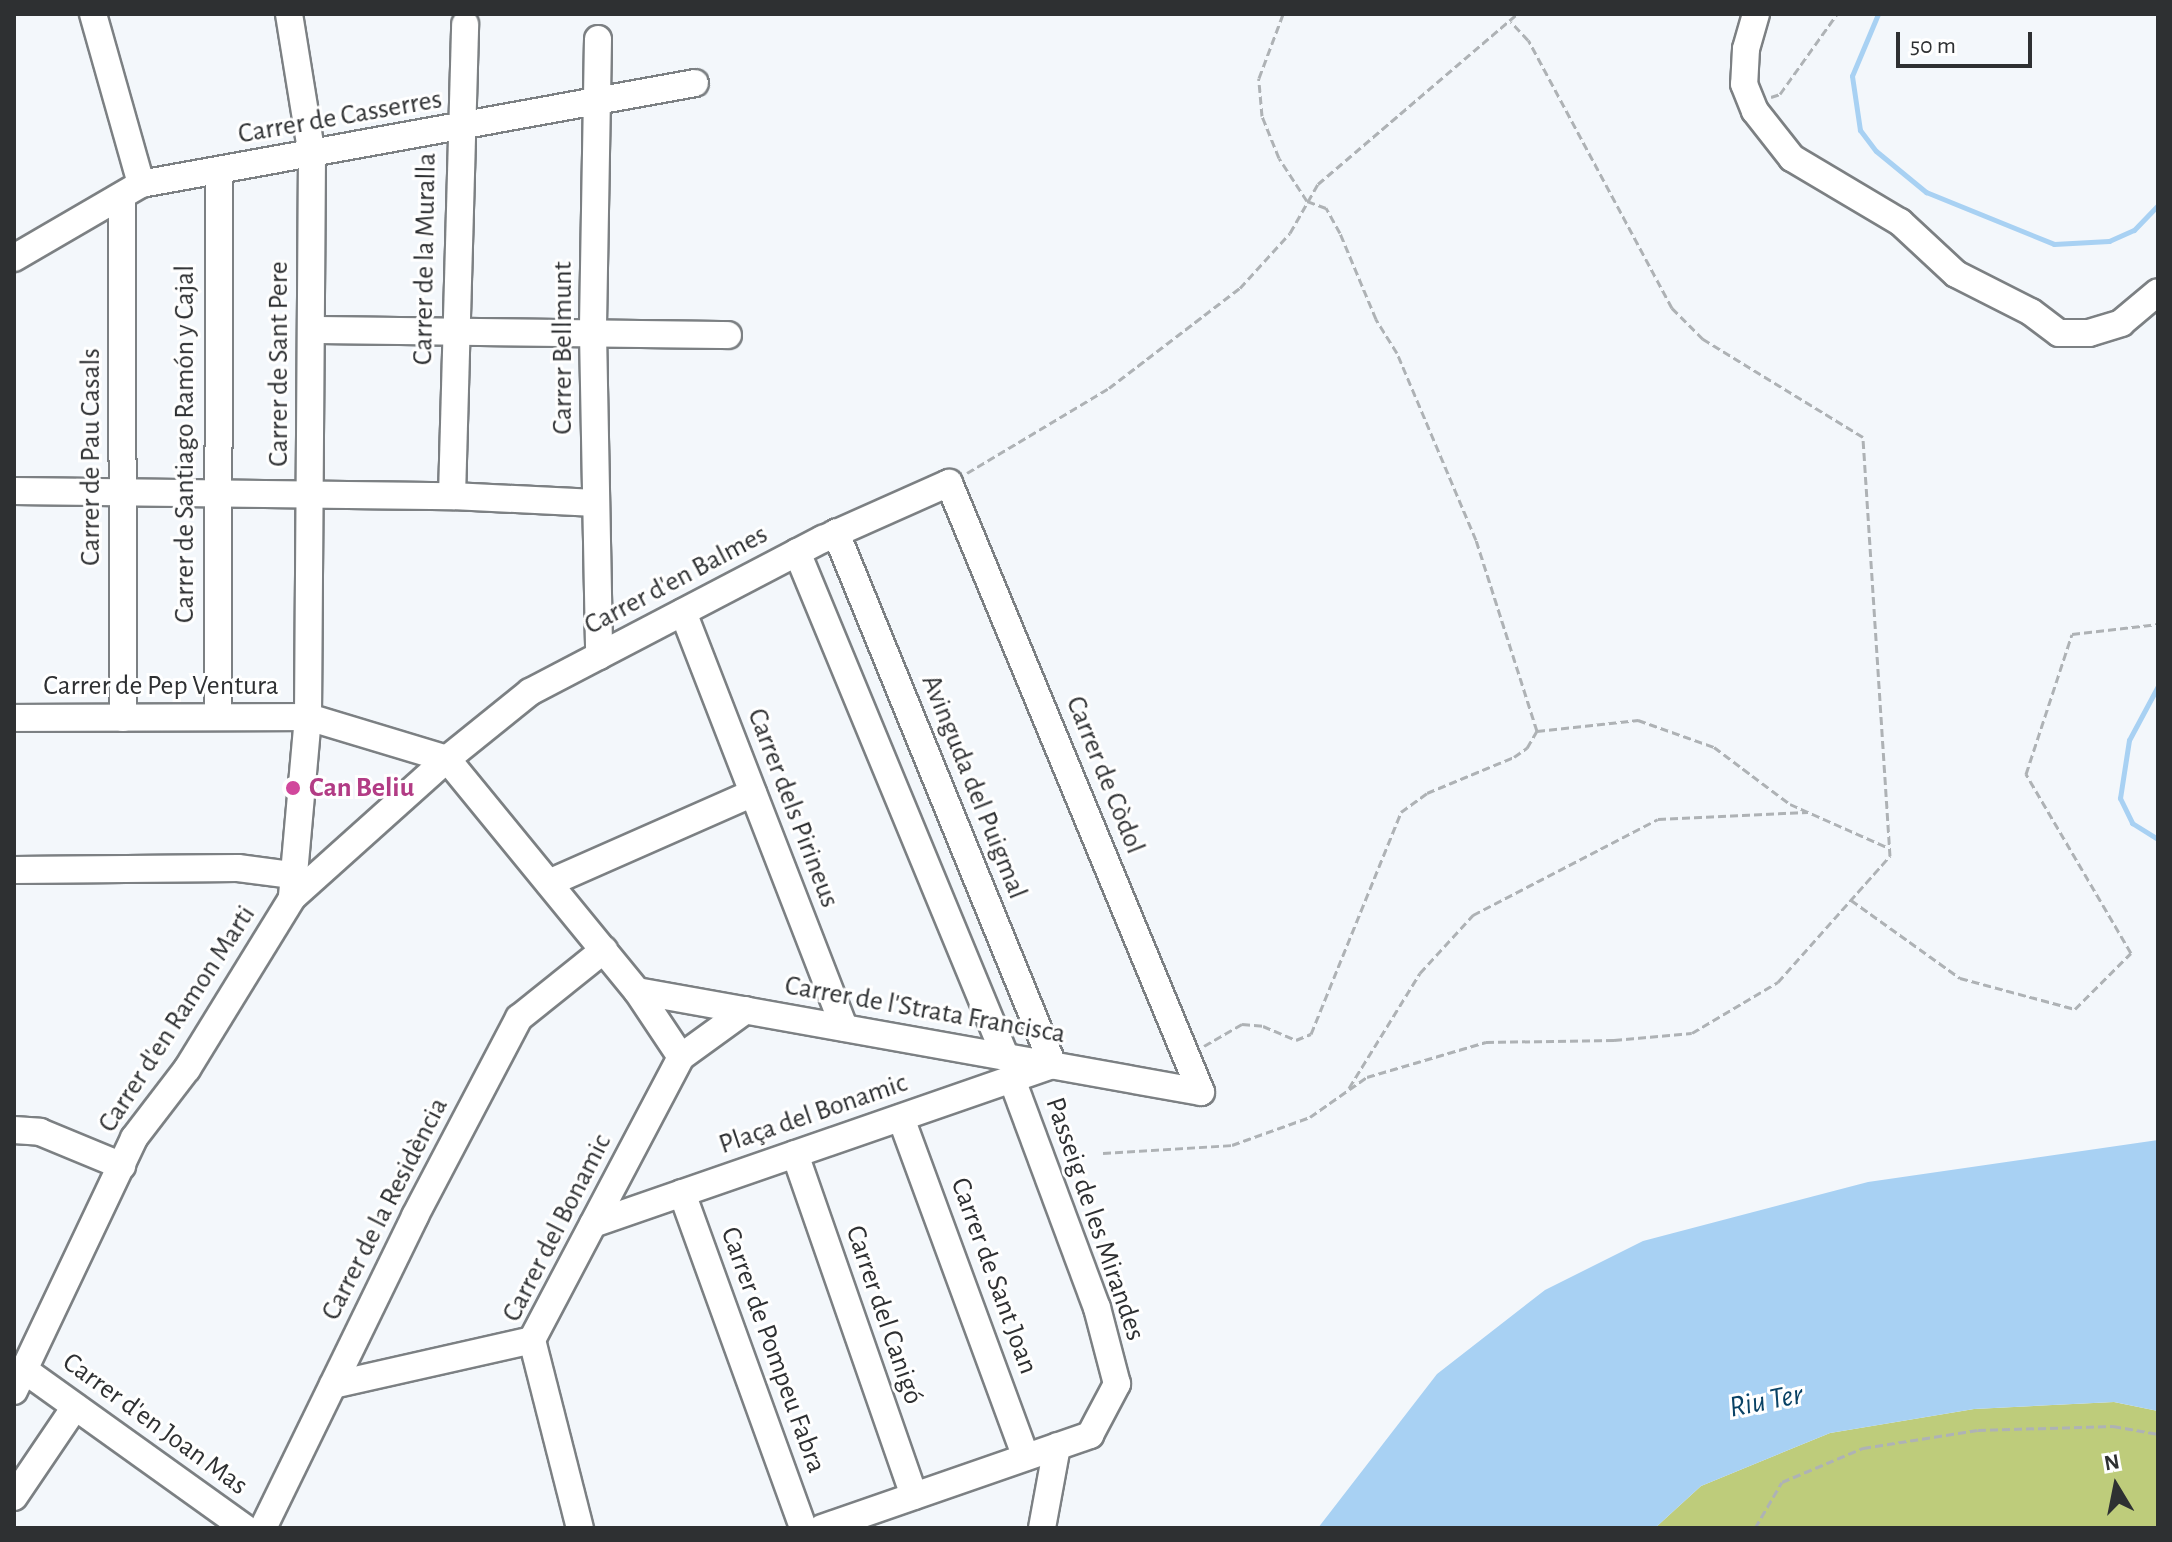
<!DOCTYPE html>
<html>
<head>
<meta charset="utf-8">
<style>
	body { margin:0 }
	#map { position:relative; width:2172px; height:1542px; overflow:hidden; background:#f3f7fb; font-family:"Alegreya Sans",sans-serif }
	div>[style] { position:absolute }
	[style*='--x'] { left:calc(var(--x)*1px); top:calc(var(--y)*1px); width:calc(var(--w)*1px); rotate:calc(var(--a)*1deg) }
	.green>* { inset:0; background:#becc7b }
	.water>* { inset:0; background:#a8d1f3 }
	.stream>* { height:5px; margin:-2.5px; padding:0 2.5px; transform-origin:2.5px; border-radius:2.5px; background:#a8d1f3 }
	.path>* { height:3px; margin-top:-1.5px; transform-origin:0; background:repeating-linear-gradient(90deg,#aeb2b5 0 8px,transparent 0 12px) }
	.roads { filter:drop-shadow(2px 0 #7c8083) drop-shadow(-2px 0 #7c8083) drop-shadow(0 2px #7c8083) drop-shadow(0 -2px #7c8083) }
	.minor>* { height:26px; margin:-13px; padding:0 13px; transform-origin:13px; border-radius:13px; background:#fff }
	.dots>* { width:22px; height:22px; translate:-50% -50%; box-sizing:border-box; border:4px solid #fff; border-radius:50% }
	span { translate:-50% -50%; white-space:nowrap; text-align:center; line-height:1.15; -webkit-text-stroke:6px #fff; paint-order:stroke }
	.street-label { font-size:28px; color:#2e3032 }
	.hotel-label { font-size:28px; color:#b23c85; font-weight:700 }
	.left { translate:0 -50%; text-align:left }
	.water-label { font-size:30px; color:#094265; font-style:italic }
	.frame { position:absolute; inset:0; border:16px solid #2e3032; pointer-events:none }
	.north { position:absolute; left:2076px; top:1446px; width:80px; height:80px; -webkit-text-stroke:6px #fff; paint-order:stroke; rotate:350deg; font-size:22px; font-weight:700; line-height:32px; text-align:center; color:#2e3032 }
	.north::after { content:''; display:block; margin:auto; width:28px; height:36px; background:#2e3032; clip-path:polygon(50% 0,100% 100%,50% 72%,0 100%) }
	.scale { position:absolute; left:1896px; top:32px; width:136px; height:36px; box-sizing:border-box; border:4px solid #2e3032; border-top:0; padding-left:10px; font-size:24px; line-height:28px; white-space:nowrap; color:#2e3032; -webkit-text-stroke:6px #fff; paint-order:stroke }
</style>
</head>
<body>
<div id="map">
	<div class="green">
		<i style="clip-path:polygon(2114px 1402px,2158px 1411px,2158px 1528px,1655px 1528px,1701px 1486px,1830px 1433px,1974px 1409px)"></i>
	</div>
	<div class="water">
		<i style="clip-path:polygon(2158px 1140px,2158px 1411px,2114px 1402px,1974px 1409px,1830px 1433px,1701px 1486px,1655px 1528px,1318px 1528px,1437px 1374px,1545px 1290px,1643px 1241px,1868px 1182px)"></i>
	</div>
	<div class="stream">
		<i style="--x:1878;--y:14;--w:67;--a:112.8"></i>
		<i style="--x:1852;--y:76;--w:55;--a:81.6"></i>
		<i style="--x:1860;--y:130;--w:26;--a:53"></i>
		<i style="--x:1876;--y:151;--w:65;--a:39.4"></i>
		<i style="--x:1926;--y:192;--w:138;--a:22.1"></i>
		<i style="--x:2054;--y:244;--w:55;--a:-3.1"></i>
		<i style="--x:2109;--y:241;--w:27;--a:-24"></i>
		<i style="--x:2134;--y:230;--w:35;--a:-46"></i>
		<i style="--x:2158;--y:686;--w:61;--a:118.2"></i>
		<i style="--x:2129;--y:740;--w:59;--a:98.8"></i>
		<i style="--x:2120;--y:798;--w:28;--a:64"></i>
		<i style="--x:2132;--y:823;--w:31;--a:32"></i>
	</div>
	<div class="path">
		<i style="--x:1771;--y:97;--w:9;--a:-18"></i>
		<i style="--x:1780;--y:94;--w:98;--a:-54.5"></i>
		<i style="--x:967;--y:473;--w:165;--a:-30.9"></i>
		<i style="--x:1109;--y:388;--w:165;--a:-37.4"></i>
		<i style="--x:1240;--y:288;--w:74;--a:-47.7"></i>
		<i style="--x:1290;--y:233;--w:56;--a:-60.3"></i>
		<i style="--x:1318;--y:184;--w:262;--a:-40.5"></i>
		<i style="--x:1537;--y:731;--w:102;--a:-6.2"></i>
		<i style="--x:1638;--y:720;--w:81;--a:19.6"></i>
		<i style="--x:1714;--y:747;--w:95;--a:36.9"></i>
		<i style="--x:1790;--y:804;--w:108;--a:24"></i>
		<i style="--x:1851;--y:900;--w:134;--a:35.6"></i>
		<i style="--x:1960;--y:978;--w:119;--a:15.1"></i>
		<i style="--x:2075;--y:1009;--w:79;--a:-45"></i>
		<i style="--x:2131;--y:953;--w:208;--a:-120.4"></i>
		<i style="--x:2026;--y:774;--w:147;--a:-71.8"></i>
		<i style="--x:2072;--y:634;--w:87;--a:-6.6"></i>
		<i style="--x:1204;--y:1046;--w:44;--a:-30.1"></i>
		<i style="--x:1242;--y:1024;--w:21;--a:5"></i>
		<i style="--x:1263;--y:1026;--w:36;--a:23"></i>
		<i style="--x:1296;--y:1040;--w:16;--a:-22"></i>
		<i style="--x:1311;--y:1034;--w:240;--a:-67.9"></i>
		<i style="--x:1401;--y:812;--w:32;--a:-36"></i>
		<i style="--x:1427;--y:793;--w:94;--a:-22.5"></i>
		<i style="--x:1514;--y:757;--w:16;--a:-35"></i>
		<i style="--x:1527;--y:748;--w:20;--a:-60"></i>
		<i style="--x:1537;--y:731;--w:201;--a:-107.7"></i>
		<i style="--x:1476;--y:540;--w:203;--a:-112.9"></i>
		<i style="--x:1397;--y:353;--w:40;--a:-122"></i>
		<i style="--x:1376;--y:319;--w:93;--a:-112.7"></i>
		<i style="--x:1340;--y:233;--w:29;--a:-119"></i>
		<i style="--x:1326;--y:208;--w:20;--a:-160"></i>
		<i style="--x:1307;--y:201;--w:51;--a:-123.1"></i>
		<i style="--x:1279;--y:158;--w:45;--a:-112"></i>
		<i style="--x:1262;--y:116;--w:38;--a:-95"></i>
		<i style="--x:1259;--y:78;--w:68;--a:-69.4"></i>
		<i style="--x:1349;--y:1088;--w:135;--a:-58.3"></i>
		<i style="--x:1420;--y:973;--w:79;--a:-47.6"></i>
		<i style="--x:1473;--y:915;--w:208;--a:-27.4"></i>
		<i style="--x:1658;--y:819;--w:150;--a:-2.7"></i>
		<i style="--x:1103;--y:1153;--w:129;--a:-3.5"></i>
		<i style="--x:1232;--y:1145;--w:83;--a:-19.7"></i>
		<i style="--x:1310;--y:1117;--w:70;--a:-35.1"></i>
		<i style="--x:1367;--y:1077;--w:124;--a:-16.4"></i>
		<i style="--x:1486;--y:1042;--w:128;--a:-0.9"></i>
		<i style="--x:1614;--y:1040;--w:78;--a:-5.1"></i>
		<i style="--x:1692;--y:1033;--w:100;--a:-30.7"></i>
		<i style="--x:1778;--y:982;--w:169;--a:-48.4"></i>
		<i style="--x:1890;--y:856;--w:420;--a:-93.7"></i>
		<i style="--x:1863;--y:437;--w:188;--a:-148.5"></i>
		<i style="--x:1703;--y:339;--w:44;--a:-135"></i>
		<i style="--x:1672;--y:308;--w:304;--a:-118.2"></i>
		<i style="--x:1528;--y:40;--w:25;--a:-133"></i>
		<i style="--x:1755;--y:1528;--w:53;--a:-59.6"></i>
		<i style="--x:1782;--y:1482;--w:88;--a:-22.8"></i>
		<i style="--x:1863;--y:1448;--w:116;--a:-8.9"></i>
		<i style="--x:1978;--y:1430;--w:135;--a:-1.7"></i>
		<i style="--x:2113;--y:1426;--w:46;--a:10.1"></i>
	</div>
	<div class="roads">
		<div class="minor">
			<i style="--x:93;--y:14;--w:177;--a:74.2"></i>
			<i style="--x:289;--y:14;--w:144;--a:80.8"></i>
			<i style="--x:312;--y:156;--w:561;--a:90.41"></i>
			<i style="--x:308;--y:717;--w:182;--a:95.1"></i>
			<i style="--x:1756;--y:14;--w:36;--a:106"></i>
			<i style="--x:1746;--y:49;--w:35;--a:93"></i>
			<i style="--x:1744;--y:84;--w:29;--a:68"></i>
			<i style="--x:1755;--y:111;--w:60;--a:51.8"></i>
			<i style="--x:1792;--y:158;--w:126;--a:30.7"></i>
			<i style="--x:1900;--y:222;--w:76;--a:42.9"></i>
			<i style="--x:1956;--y:274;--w:84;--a:26.9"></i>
			<i style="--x:2031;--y:312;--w:35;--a:37"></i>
			<i style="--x:2059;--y:333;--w:30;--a:0"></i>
			<i style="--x:2089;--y:333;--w:34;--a:-17"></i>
			<i style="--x:2121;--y:323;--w:48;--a:-40"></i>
			<i style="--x:598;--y:39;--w:294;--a:91"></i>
			<i style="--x:593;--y:333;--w:323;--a:88.9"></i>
			<i style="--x:122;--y:196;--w:522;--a:89.89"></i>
			<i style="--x:14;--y:258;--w:147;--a:-30.2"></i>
			<i style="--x:141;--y:184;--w:563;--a:-10.33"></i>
			<i style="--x:312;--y:330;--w:416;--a:0.7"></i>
			<i style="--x:14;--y:491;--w:438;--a:0.7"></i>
			<i style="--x:452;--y:496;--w:144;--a:2.8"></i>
			<i style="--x:452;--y:496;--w:472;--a:-88.4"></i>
			<i style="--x:797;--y:552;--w:547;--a:67.56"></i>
			<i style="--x:683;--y:612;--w:446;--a:68.8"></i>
			<i style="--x:218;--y:717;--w:545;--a:-89.89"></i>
			<i style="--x:14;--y:718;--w:294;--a:-0.2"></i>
			<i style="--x:308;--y:717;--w:145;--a:16.8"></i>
			<i style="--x:447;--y:759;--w:300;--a:50.7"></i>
			<i style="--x:637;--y:991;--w:79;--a:56.3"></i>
			<i style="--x:681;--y:1057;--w:320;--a:117.8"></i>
			<i style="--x:532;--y:1340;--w:194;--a:75.7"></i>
			<i style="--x:14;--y:870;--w:224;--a:-0.5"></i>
			<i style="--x:238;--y:868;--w:53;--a:7.5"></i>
			<i style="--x:549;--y:883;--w:223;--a:-23.8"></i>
			<i style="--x:637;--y:991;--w:573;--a:10.15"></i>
			<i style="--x:681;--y:1057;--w:80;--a:-35.9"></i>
			<i style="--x:901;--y:1118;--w:361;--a:69.8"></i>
			<i style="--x:14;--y:1130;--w:26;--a:4"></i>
			<i style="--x:40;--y:1132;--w:89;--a:22.5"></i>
			<i style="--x:795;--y:1154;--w:362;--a:70.8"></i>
			<i style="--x:682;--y:1193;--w:356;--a:70.1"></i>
			<i style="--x:593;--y:1224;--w:487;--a:-19.1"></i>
			<i style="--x:1053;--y:1065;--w:575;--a:-112.19"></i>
			<i style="--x:27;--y:1372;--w:268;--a:35.6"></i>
			<i style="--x:333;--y:1385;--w:204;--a:-12.7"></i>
			<i style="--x:14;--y:1391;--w:280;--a:-64.6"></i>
			<i style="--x:134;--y:1138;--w:87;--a:-52.5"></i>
			<i style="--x:187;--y:1069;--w:201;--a:-58.4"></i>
			<i style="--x:292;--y:898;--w:208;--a:-41.9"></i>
			<i style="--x:447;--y:759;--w:107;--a:-38.9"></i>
			<i style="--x:530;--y:692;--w:331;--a:-27.6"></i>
			<i style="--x:823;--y:539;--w:138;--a:-24"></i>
			<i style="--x:949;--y:483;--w:659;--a:67.52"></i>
			<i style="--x:14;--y:1497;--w:109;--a:-55.9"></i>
			<i style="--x:263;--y:1528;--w:347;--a:-64"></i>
			<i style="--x:415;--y:1216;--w:224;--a:-62.3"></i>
			<i style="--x:519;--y:1018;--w:109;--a:-38.7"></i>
			<i style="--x:822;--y:1528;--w:284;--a:-19.1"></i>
			<i style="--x:1090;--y:1435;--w:58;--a:-62.1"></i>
			<i style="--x:1117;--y:1384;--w:79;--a:-104.7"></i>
			<i style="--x:1097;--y:1308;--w:243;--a:-110.4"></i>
			<i style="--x:1042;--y:1528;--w:83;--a:-79.6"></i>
		</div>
	</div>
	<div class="dots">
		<i style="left:293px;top:788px;background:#d1479c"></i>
	</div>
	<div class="street-label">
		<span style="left:340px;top:117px;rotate:-10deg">Carrer de Casserres</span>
		<span style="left:425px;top:259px;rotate:-89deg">Carrer de la Muralla</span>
		<span style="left:563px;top:348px;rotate:-90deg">Carrer Bellmunt</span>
		<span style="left:279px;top:364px;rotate:-90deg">Carrer de Sant Pere</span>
		<span style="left:185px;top:444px;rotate:-90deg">Carrer de Santiago Ramón y Cajal</span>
		<span style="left:91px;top:457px;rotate:-90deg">Carrer de Pau Casals</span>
		<span style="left:676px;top:580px;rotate:-28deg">Carrer d'en Balmes</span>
		<span style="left:161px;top:686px">Carrer de Pep Ventura</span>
		<span style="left:1105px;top:775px;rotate:68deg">Carrer de Còdol</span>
		<span style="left:974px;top:787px;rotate:68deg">Avinguda del Puigmal</span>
		<span style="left:793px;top:808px;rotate:69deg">Carrer dels Pirineus</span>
		<span style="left:925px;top:1010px;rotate:10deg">Carrer de l'Strata Francisca</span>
		<span style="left:177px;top:1019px;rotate:-57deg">Carrer d'en Ramon Marti</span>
		<span style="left:813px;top:1114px;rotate:-19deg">Plaça del Bonamic</span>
		<span style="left:385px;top:1209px;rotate:-63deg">Carrer de la Residència</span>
		<span style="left:1095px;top:1219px;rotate:71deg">Passeig de les Mirandes</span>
		<span style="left:557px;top:1228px;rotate:-63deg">Carrer del Bonamic</span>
		<span style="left:994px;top:1276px;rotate:70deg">Carrer de Sant Joan</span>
		<span style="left:884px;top:1315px;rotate:71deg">Carrer del Canigó</span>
		<span style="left:773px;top:1350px;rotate:70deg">Carrer de Pompeu Fabra</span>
		<span style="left:155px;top:1424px;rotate:36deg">Carrer d'en Joan Mas</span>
	</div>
	<div class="hotel-label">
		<span class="left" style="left:309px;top:788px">Can Beliu</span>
	</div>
	<div class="water-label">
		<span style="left:1766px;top:1401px;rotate:-11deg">Riu Ter</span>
	</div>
	<div class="frame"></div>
	<div class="north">N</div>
	<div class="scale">50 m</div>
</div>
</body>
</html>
